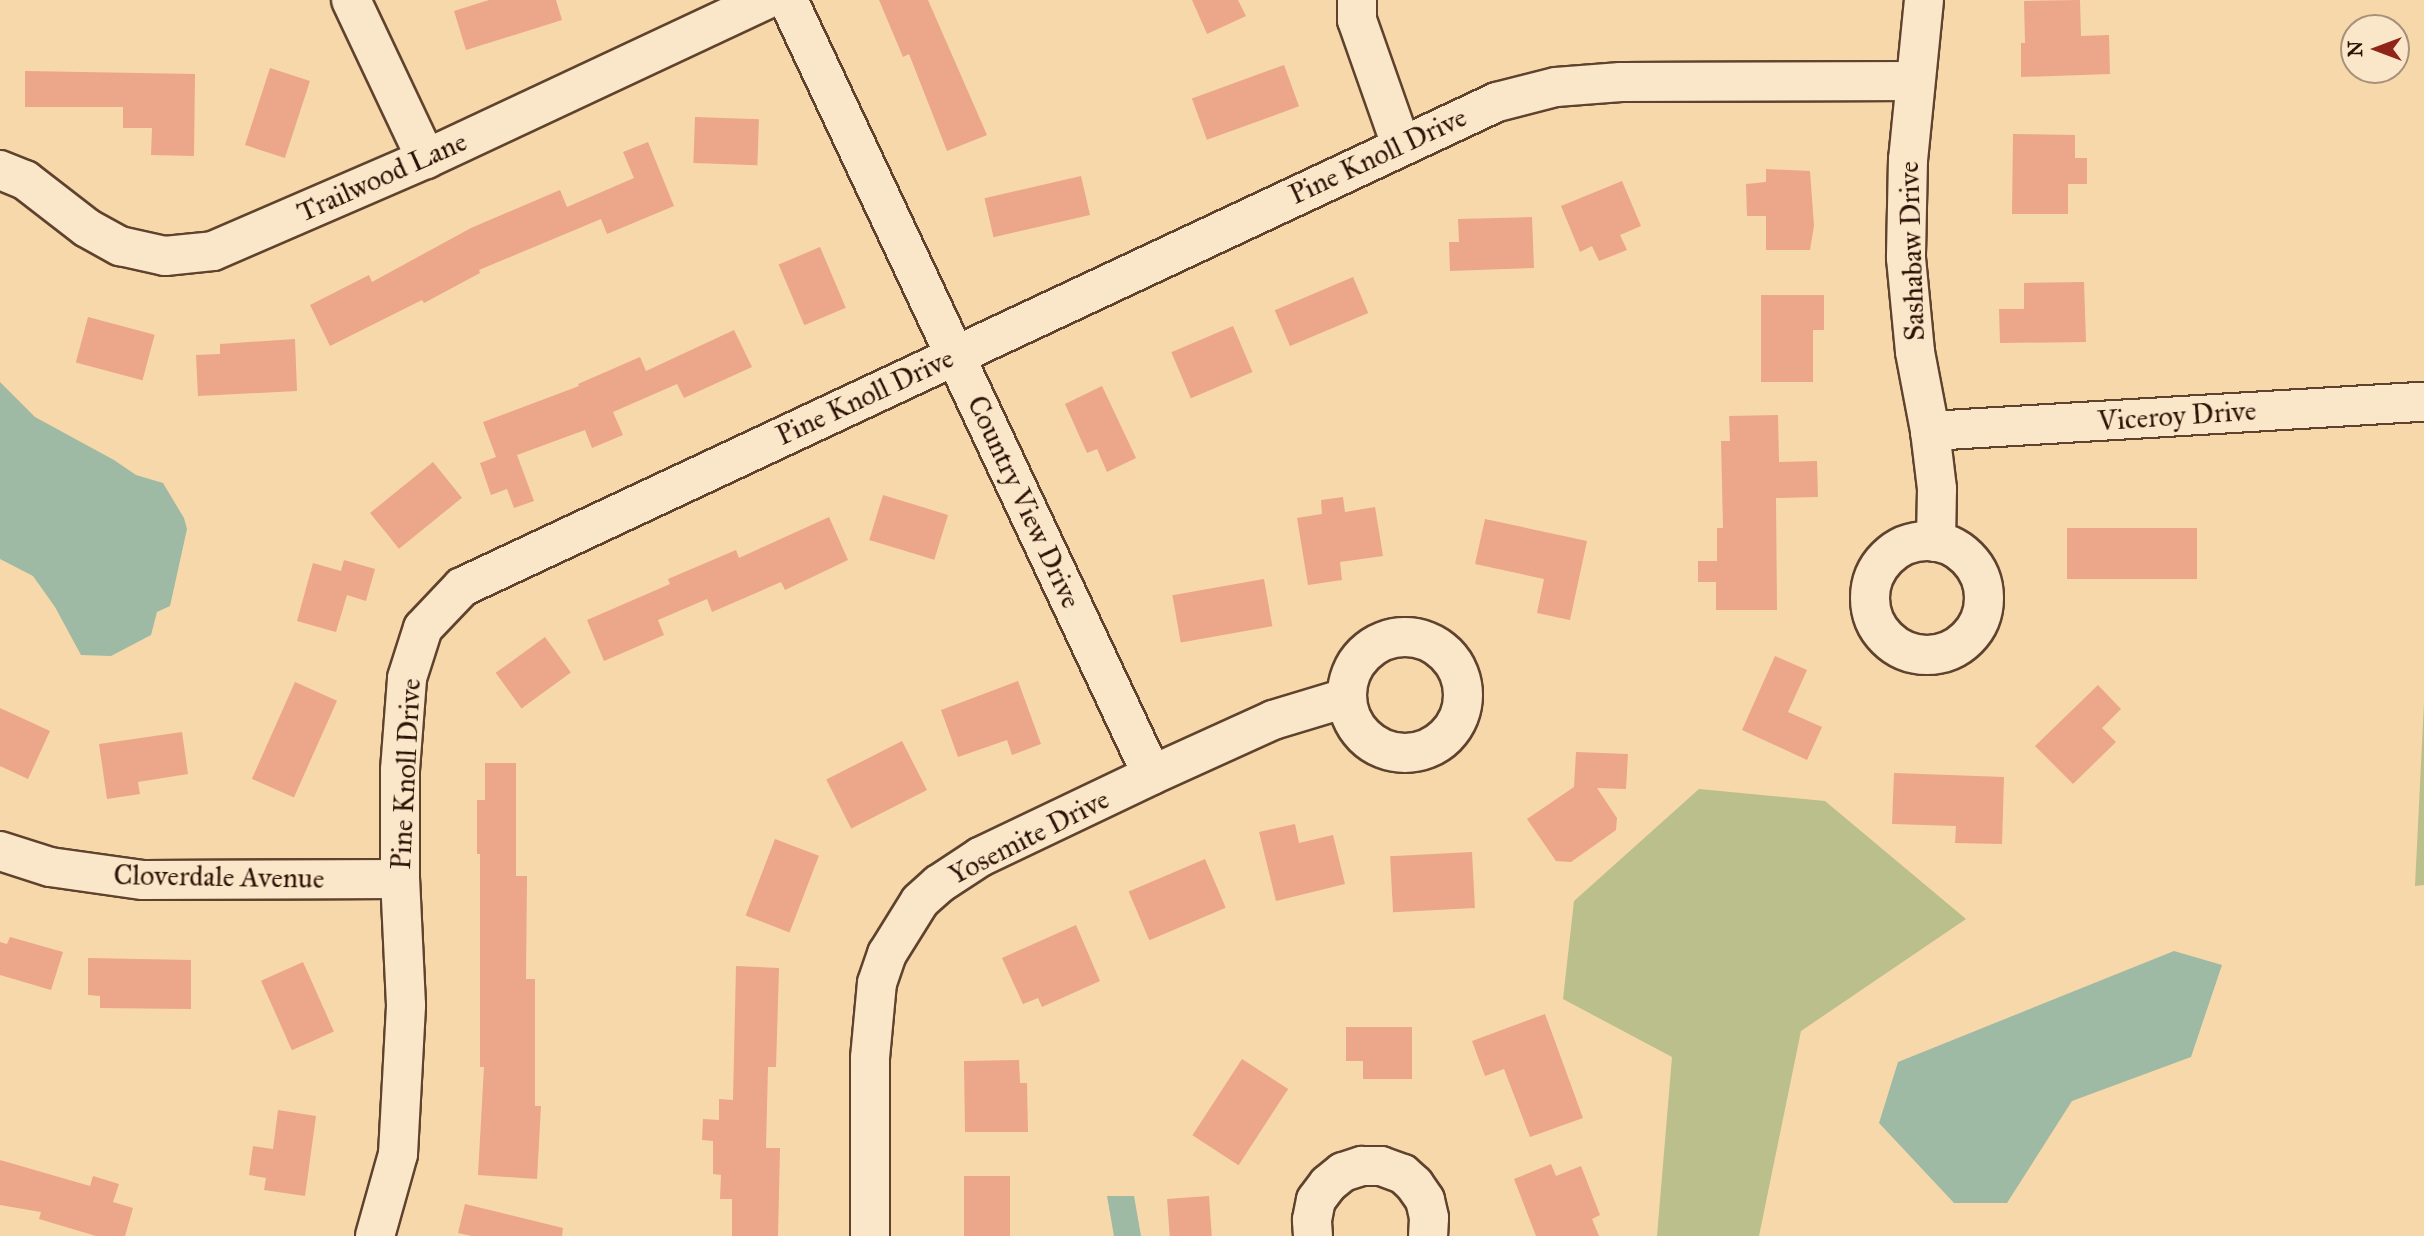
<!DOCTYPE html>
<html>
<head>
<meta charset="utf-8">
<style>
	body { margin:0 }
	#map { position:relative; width:2424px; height:1236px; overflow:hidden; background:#f7d8aa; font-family:"IM FELL Great Primer",serif }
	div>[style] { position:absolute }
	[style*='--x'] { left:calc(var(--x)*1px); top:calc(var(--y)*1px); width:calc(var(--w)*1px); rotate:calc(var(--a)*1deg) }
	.green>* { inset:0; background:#babf8b }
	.water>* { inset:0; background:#9ebaa5 }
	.building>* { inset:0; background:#eca68a; transform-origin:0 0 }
	.roads { filter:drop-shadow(2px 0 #5f432e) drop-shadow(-2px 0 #5f432e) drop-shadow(0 2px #5f432e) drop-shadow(0 -2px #5f432e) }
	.minor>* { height:38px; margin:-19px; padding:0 19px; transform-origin:19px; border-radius:19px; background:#fae6c8 }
	.minor>.ring { margin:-19px; padding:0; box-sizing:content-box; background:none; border:38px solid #fae6c8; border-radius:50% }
	span { translate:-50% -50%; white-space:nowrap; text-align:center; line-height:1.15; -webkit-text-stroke:5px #fae6c8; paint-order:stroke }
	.street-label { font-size:28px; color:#2c1105 }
	.north { position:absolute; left:2340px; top:14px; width:70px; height:70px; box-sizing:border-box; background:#fae6c8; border:2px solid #a8917a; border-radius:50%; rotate:270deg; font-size:19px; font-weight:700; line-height:28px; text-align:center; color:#2c1105 }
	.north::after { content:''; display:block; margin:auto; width:24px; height:32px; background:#8f2418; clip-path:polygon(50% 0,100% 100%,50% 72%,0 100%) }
</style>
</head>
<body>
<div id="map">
	<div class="green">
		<i style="clip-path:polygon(2424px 703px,2424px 885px,2415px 886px)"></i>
		<i style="clip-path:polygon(1699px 789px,1825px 801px,1966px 919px,1801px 1031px,1759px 1236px,1657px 1236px,1672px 1057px,1563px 999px,1574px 901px)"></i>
	</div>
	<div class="water">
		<i style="clip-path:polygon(0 382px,35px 417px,114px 460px,136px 475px,163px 483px,184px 518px,187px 529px,170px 606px,157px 612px,151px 635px,111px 656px,81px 655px,55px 607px,33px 576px,0 559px)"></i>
		<i style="clip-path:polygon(2174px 951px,2222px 965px,2191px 1057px,2072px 1101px,2007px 1203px,1954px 1203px,1879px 1123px,1898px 1062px)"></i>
		<i style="clip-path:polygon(1107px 1196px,1134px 1196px,1141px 1236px,1114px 1236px)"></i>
	</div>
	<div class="building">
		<i style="clip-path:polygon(489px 0,556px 0,562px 20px,466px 50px,454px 11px)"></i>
		<i style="clip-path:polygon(879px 0,928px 0,987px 135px,947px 151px,909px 54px,903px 57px)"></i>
		<i style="clip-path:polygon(1192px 0,1238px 0,1246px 16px,1207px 34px)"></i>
		<i style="clip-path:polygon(2080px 0,2081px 36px,2109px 35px,2110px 74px,2021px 77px,2021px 43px,2025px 43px,2024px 1px)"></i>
		<i style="left:1284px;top:65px;width:44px;height:98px;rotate:70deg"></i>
		<i style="left:270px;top:68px;width:42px;height:81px;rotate:18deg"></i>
		<i style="clip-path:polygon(25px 71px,195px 74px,194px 156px,151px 155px,152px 128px,123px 128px,123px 107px,25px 107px)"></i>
		<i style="left:695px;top:117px;width:64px;height:46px;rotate:2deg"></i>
		<i style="clip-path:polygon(2013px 134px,2075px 135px,2075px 158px,2087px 158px,2087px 184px,2068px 184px,2068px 214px,2012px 214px)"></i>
		<i style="clip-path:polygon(648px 142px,674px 206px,607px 234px,601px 219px,479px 270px,480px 273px,424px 303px,422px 300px,330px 346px,310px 305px,369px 275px,372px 282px,471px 228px,560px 190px,567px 207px,634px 178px,623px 152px)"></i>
		<i style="clip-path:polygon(1766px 169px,1810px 171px,1814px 226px,1810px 250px,1766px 250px,1766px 216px,1747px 216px,1746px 184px,1766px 182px)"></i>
		<i style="left:1081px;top:176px;width:40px;height:99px;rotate:77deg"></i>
		<i style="clip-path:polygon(1622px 181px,1641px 226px,1620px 235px,1627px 250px,1599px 261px,1592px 246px,1580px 252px,1561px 206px)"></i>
		<i style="clip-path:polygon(1532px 217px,1534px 268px,1450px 271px,1449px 242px,1459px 242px,1458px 219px)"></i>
		<i style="left:820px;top:247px;width:66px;height:45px;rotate:67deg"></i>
		<i style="left:1353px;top:277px;width:39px;height:85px;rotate:67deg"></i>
		<i style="clip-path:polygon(2084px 282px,2086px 342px,2000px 343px,1999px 309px,2024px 309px,2024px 283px)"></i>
		<i style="clip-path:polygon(1761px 295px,1824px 295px,1824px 330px,1813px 330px,1813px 382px,1761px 382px)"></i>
		<i style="left:88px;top:317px;width:69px;height:47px;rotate:15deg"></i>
		<i style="left:1233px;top:326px;width:50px;height:67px;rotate:67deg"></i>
		<i style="clip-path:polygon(734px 330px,752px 367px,684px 398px,677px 384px,613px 412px,623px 435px,592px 448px,585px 430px,517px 455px,534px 501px,514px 508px,507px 489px,491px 495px,480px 463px,496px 457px,483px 422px,579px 386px,578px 384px,640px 357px,646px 371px)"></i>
		<i style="clip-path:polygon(295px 339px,297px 391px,198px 396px,196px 355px,220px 354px,220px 344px)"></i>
		<i style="clip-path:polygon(1102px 386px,1136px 458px,1107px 472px,1097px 449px,1087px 453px,1065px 404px)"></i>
		<i style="clip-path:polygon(1778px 415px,1779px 462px,1817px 461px,1818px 497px,1776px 498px,1777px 610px,1716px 610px,1716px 582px,1698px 582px,1698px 561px,1717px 561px,1717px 528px,1723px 528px,1721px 441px,1730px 441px,1729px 416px)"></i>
		<i style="left:433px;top:462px;width:46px;height:81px;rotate:51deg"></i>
		<i style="left:883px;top:495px;width:68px;height:47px;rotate:17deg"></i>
		<i style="clip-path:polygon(1343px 497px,1345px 512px,1375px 507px,1383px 556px,1340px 562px,1342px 580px,1308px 585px,1297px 518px,1322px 514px,1321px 500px)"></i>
		<i style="clip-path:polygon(829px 517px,848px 560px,785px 590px,781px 582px,712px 612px,707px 599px,658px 620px,664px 635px,604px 661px,587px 620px,670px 584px,668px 579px,736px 550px,739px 558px)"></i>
		<i style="clip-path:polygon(1485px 519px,1587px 541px,1570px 620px,1537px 613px,1544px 579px,1475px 564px)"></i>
		<i style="left:2197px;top:528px;width:51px;height:130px;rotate:90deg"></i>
		<i style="clip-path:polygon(344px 560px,375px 569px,366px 601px,347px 595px,336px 632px,297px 621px,313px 563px,341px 571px)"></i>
		<i style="left:1264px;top:579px;width:48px;height:93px;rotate:80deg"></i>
		<i style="left:545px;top:637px;width:44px;height:61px;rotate:54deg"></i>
		<i style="clip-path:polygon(1775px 656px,1807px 670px,1788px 712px,1822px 727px,1807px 760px,1742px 730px)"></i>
		<i style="clip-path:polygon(1018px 681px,1041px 744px,1012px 755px,1007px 740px,958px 757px,941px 710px)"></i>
		<i style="left:295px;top:682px;width:46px;height:106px;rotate:24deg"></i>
		<i style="clip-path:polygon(2098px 685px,2121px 709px,2102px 728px,2116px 742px,2073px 784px,2035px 746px)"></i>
		<i style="clip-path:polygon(0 708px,50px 731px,28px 779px,0 766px)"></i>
		<i style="clip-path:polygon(182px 732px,188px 774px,138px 782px,140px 794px,107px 799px,99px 744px)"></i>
		<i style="left:902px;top:741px;width:55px;height:85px;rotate:63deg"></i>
		<i style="clip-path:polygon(1576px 752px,1628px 754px,1626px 789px,1597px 788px,1617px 818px,1616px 830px,1571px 862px,1556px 861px,1527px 819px,1574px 787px)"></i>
		<i style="clip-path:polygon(485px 763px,516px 763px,516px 876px,527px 876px,526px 979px,535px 979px,535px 1106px,541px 1106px,537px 1179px,478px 1175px,484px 1067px,480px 1067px,480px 854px,477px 854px,477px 800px,485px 800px)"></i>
		<i style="clip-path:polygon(1894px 773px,2004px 777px,2002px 844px,1955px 843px,1956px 826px,1892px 824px)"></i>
		<i style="clip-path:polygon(1295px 824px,1299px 843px,1333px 835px,1345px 884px,1276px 901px,1259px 832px)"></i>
		<i style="left:775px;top:839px;width:47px;height:82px;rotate:21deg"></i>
		<i style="left:1472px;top:852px;width:56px;height:82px;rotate:87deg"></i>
		<i style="left:1205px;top:859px;width:53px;height:83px;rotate:67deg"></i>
		<i style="clip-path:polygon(1076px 925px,1100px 981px,1042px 1007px,1038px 998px,1023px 1004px,1002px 958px)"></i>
		<i style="clip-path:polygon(10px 937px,63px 952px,51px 990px,0 975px,0 942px,7px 944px)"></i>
		<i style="clip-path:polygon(88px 958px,191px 960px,191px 1009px,100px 1008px,100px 996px,88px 995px)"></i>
		<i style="left:303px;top:962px;width:76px;height:46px;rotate:66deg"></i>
		<i style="clip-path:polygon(736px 966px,779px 968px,776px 1067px,768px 1067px,766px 1148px,780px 1148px,778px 1236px,732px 1236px,732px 1199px,720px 1199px,721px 1175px,713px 1174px,713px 1141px,702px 1140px,703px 1119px,719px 1120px,719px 1099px,733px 1100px)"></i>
		<i style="clip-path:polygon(1545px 1014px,1583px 1118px,1530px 1137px,1504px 1069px,1485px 1076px,1472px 1041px)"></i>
		<i style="clip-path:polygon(1346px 1027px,1412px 1027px,1412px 1079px,1363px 1079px,1363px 1061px,1346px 1061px)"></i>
		<i style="left:1242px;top:1059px;width:55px;height:91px;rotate:33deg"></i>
		<i style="clip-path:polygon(1019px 1060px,1020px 1083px,1027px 1083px,1028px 1132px,965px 1132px,964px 1061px)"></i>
		<i style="clip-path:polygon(278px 1110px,316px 1116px,305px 1196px,264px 1190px,266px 1178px,249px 1175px,253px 1146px,273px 1149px)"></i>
		<i style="clip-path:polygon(0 1160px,90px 1186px,93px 1176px,119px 1184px,113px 1202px,133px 1208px,125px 1236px,96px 1236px,39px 1219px,41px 1212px,0 1205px)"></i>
		<i style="clip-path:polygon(1551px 1164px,1556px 1176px,1581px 1166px,1600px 1215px,1592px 1219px,1599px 1236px,1536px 1236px,1514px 1179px)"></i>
		<i style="left:964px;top:1176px;width:46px;height:60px"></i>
		<i style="left:1209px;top:1196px;width:40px;height:42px;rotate:86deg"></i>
		<i style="clip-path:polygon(465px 1204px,563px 1228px,562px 1236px,472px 1236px,458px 1233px)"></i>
	</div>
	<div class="roads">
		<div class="minor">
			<i style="--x:351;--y:0;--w:176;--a:64.7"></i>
			<i style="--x:788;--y:0;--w:856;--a:64.84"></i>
			<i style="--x:1357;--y:0;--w:20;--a:90"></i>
			<i style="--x:1357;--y:20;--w:133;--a:70.6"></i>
			<i style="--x:1924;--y:0;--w:160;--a:95.7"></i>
			<i style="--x:1908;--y:159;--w:99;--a:91.2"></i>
			<i style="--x:1906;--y:258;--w:94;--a:84.5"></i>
			<i style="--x:1915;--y:352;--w:80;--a:79.2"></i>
			<i style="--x:1930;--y:431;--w:58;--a:83.1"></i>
			<i style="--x:1937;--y:489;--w:53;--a:91.1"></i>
			<i style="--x:0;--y:170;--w:27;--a:22"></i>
			<i style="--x:25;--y:180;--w:78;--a:37.7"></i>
			<i style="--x:87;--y:228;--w:38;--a:29"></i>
			<i style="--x:120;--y:246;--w:46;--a:12.5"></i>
			<i style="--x:165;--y:256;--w:48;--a:-5.9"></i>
			<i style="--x:213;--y:251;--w:232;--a:-23.4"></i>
			<i style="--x:426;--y:159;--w:375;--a:-25.1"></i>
			<i style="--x:1930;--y:431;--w:495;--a:-3.4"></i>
			<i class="ring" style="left:1870px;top:541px;width:76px;height:76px"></i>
			<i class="ring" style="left:1347px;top:637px;width:78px;height:78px"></i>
			<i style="--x:0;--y:851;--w:52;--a:17.7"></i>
			<i style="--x:50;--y:867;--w:94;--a:8"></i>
			<i style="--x:143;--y:880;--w:257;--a:-0.2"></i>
			<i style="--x:375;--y:1236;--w:85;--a:-74.3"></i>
			<i style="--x:398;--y:1154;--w:149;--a:-86.9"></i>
			<i style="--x:406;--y:1005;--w:126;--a:-92.7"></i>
			<i style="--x:400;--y:879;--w:109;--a:-90"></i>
			<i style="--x:400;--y:770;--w:92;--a:-85.6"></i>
			<i style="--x:407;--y:678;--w:52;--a:-72.3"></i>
			<i style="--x:423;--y:628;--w:57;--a:-46.4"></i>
			<i style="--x:462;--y:587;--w:1143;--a:-25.11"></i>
			<i style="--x:1497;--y:102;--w:61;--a:-14.3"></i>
			<i style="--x:1556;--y:87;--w:65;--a:-4.4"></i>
			<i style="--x:1621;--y:82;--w:293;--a:-0.2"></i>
			<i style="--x:870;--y:1236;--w:178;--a:-90"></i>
			<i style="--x:870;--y:1058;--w:75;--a:-84.7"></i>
			<i style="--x:877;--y:983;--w:31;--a:-71"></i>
			<i style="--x:887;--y:954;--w:62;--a:-58.1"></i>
			<i style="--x:920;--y:901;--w:25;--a:-42"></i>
			<i style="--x:939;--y:884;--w:49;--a:-33.4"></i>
			<i style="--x:980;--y:857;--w:191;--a:-25.5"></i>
			<i style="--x:1152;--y:775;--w:133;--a:-24.4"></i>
			<i style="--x:1273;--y:720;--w:76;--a:-16.8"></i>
			<i style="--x:1313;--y:1236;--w:16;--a:-94"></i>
			<i style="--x:1312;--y:1220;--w:20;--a:-79"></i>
			<i style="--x:1316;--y:1200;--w:20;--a:-53"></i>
			<i style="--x:1328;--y:1184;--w:19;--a:-39"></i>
			<i style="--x:1343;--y:1172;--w:20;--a:-18"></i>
			<i style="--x:1362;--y:1166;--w:19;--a:0"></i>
			<i style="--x:1381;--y:1166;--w:23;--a:20"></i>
			<i style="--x:1403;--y:1174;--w:15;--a:42"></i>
			<i style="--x:1414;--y:1184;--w:19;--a:55"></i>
			<i style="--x:1425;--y:1200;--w:18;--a:77"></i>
			<i style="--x:1429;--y:1218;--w:18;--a:93"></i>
		</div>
	</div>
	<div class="street-label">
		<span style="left:1378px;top:156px;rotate:-25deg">Pine Knoll Drive</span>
		<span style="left:382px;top:177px;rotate:-24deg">Trailwood Lane</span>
		<span style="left:1912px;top:251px;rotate:-92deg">Sashabaw Drive</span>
		<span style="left:865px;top:397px;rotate:-25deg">Pine Knoll Drive</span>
		<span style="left:2177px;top:416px;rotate:-4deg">Viceroy Drive</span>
		<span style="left:1024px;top:502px;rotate:65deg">Country View Drive</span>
		<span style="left:406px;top:774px;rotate:-87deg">Pine Knoll Drive</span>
		<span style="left:1029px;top:837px;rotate:-27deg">Yosemite Drive</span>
		<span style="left:219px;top:877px;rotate:1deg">Cloverdale Avenue</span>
	</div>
	<div class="north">N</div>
</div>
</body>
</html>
